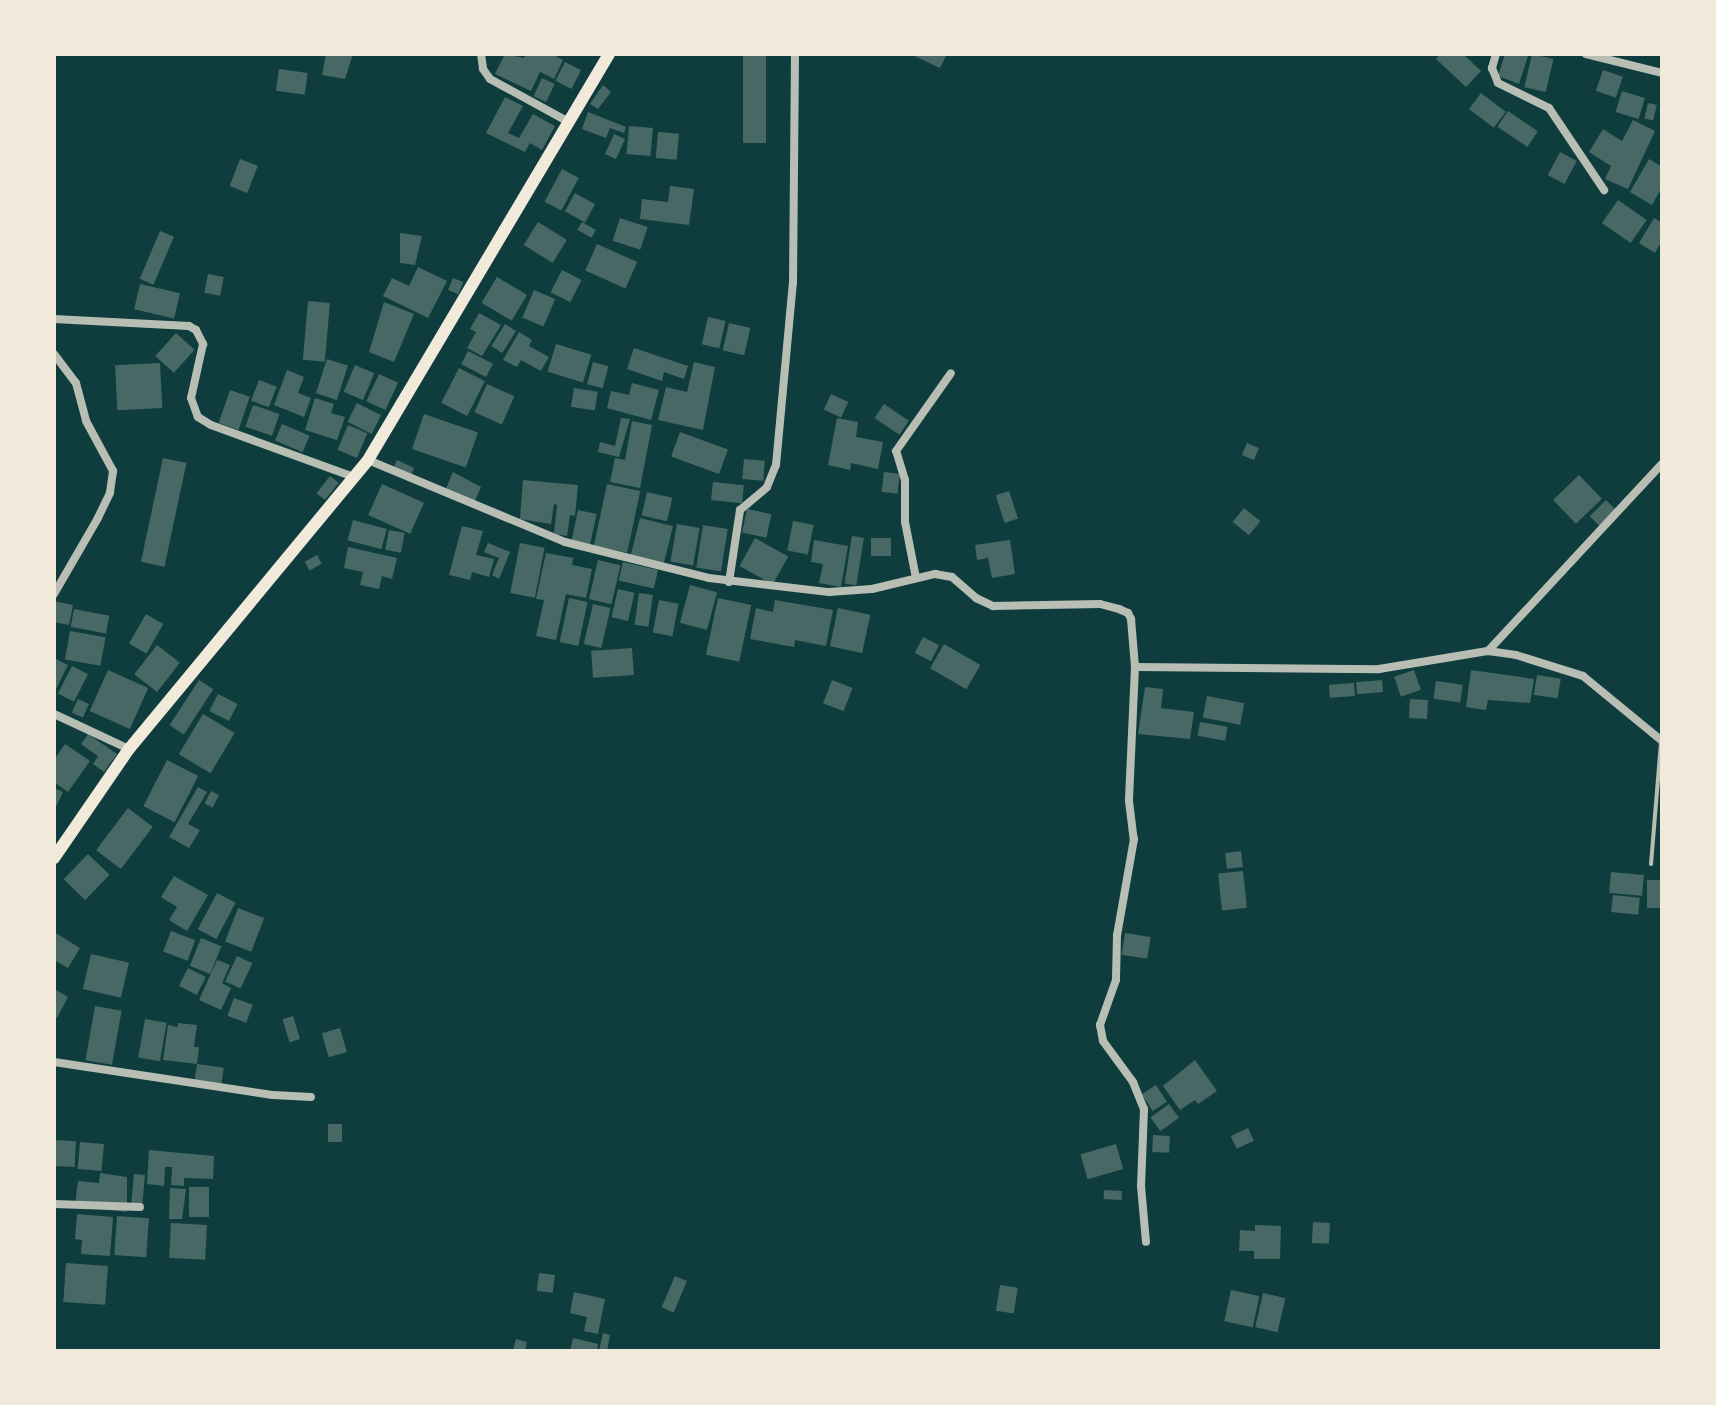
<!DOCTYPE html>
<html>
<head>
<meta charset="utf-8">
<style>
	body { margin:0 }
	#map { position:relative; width:1716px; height:1405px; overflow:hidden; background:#0f3d3e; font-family:Jost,sans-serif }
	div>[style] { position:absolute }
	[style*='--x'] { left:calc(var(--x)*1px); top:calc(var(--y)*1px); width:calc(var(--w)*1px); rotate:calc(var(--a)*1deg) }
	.building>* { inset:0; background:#486865; transform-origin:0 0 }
	.service>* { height:4px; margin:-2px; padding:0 2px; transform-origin:2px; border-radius:2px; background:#b8beb3 }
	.minor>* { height:8px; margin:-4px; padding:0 4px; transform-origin:4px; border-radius:4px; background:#b8beb3 }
	.secondary>* { height:12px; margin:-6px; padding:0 6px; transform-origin:6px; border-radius:6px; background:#f1e9da }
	span { translate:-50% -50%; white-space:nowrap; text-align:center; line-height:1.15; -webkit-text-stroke:8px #f1e9da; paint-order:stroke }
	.frame { position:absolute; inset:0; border:56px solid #f1e9da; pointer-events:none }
</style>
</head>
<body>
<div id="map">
	<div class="building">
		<i style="clip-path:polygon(326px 54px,353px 54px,345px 79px,322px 75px)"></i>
		<i style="clip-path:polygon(505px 54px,524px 58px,526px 54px,552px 54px,563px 60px,554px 79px,540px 72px,531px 91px,495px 74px)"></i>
		<i style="left:743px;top:54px;width:23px;height:89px"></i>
		<i style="clip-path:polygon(910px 54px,947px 54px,940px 68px)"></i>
		<i style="clip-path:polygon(1440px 54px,1463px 54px,1481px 71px,1466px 87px,1436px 59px)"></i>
		<i style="clip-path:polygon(1505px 54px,1528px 56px,1519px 84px,1498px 76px)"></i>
		<i style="left:1532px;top:54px;width:22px;height:34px;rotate:13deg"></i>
		<i style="left:565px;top:62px;width:18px;height:21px;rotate:27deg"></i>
		<i style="left:279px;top:69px;width:29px;height:22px;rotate:8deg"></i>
		<i style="left:1603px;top:70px;width:21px;height:22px;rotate:19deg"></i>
		<i style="left:542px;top:78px;width:14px;height:20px;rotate:25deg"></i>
		<i style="clip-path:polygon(603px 85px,611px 92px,598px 109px,590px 104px)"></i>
		<i style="left:1622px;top:91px;width:24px;height:22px;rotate:17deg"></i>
		<i style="left:1481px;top:93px;width:31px;height:20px;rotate:37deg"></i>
		<i style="clip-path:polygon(505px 97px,523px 106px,508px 133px,519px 138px,533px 114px,555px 126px,542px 150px,530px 143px,525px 152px,486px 133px)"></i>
		<i style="left:1648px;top:103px;width:9px;height:16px;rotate:13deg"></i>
		<i style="left:1508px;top:111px;width:36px;height:19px;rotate:34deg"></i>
		<i style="clip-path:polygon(588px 112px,626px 127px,624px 133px,610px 128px,606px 138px,582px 129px)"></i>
		<i style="clip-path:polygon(1633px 120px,1655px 131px,1628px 189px,1605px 179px,1611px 166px,1589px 152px,1603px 129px,1622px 141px)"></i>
		<i style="left:629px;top:126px;width:24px;height:28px;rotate:5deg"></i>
		<i style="left:658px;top:132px;width:21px;height:26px;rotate:5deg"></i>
		<i style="left:614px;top:134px;width:12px;height:22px;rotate:24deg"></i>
		<i style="left:1560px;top:152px;width:19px;height:26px;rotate:28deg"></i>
		<i style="left:240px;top:159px;width:19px;height:29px;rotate:21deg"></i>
		<i style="clip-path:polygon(1649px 159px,1662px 167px,1662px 187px,1652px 205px,1630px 192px)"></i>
		<i style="left:562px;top:169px;width:19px;height:37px;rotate:28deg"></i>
		<i style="clip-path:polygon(670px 186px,694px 189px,689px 225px,640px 219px,642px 199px,668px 202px)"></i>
		<i style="left:575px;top:193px;width:23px;height:21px;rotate:29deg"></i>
		<i style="left:1618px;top:200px;width:35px;height:28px;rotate:35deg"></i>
		<i style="left:620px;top:218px;width:29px;height:24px;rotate:18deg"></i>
		<i style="clip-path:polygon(1654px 218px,1662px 223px,1662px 240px,1655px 253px,1639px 243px)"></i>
		<i style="left:538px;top:222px;width:34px;height:27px;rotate:32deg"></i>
		<i style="left:582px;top:222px;width:16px;height:9px;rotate:30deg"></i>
		<i style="left:160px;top:231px;width:15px;height:52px;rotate:23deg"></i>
		<i style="clip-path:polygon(400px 233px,422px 236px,415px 265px,400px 263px)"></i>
		<i style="left:597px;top:244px;width:44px;height:29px;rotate:24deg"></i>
		<i style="clip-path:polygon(418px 267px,447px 281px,428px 318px,383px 296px,392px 278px,409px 286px)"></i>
		<i style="left:562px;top:270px;width:22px;height:25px;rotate:27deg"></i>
		<i style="left:208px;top:274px;width:16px;height:19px;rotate:11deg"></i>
		<i style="left:497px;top:277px;width:35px;height:30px;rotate:31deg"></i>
		<i style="left:453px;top:278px;width:11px;height:13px;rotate:22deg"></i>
		<i style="left:140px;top:284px;width:41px;height:26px;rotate:13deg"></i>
		<i style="left:534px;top:290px;width:23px;height:30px;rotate:23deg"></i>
		<i style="left:308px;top:301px;width:22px;height:59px;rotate:5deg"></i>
		<i style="clip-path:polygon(384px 302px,414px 314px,394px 362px,369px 352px)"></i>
		<i style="clip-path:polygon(479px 313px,501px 325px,482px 356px,467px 348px,476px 332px,470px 329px)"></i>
		<i style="left:708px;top:317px;width:18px;height:28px;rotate:13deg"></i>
		<i style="left:729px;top:323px;width:22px;height:28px;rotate:13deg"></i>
		<i style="left:505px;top:324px;width:13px;height:26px;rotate:32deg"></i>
		<i style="clip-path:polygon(519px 332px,532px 340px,529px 346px,549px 357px,541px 371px,521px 360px,517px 367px,503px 360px)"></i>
		<i style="left:176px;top:333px;width:25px;height:31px;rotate:42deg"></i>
		<i style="left:556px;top:344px;width:37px;height:29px;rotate:17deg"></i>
		<i style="clip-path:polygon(634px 348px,688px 366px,684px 379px,664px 372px,662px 381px,627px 369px)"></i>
		<i style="left:468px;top:351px;width:28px;height:15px;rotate:27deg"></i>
		<i style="left:327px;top:359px;width:22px;height:36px;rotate:18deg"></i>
		<i style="left:593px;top:362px;width:16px;height:23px;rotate:15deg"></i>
		<i style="clip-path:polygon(694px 362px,715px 367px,703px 430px,658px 420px,666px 387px,687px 392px)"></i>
		<i style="left:160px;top:363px;width:45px;height:45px;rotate:87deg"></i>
		<i style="left:355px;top:365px;width:21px;height:29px;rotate:23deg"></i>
		<i style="left:459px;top:368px;width:29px;height:39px;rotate:27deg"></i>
		<i style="clip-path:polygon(287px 370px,304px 377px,298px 393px,311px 398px,304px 417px,274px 405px)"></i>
		<i style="left:379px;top:374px;width:21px;height:30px;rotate:25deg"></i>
		<i style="left:259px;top:380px;width:19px;height:22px;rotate:21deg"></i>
		<i style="clip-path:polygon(632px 383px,659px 390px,651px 420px,607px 408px,611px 391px,629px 395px)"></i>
		<i style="left:487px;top:384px;width:30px;height:31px;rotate:24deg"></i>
		<i style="left:574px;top:388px;width:24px;height:19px;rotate:9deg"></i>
		<i style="left:230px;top:390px;width:21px;height:35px;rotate:19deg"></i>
		<i style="left:831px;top:394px;width:19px;height:17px;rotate:25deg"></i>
		<i style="clip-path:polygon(315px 398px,334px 404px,331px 413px,345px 417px,337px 440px,305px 430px)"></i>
		<i style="left:357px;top:403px;width:27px;height:21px;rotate:27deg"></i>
		<i style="left:884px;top:404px;width:30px;height:17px;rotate:34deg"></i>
		<i style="left:253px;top:405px;width:28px;height:23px;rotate:19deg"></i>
		<i style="left:424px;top:414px;width:57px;height:37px;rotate:19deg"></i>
		<i style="clip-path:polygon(621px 418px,630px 419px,619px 457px,598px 452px,600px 442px,615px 446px)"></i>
		<i style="clip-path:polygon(837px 418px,858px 422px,856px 437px,883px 442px,878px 469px,851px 463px,850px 470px,828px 465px)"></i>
		<i style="clip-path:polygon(632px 421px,652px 425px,640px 488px,610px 482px,615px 458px,625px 460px)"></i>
		<i style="left:282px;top:424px;width:30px;height:18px;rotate:23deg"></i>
		<i style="left:348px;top:425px;width:21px;height:27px;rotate:23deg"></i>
		<i style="left:680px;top:432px;width:51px;height:26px;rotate:20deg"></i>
		<i style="left:1247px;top:443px;width:13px;height:13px;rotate:23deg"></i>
		<i style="left:163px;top:458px;width:24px;height:106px;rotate:12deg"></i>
		<i style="left:744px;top:459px;width:21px;height:20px;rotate:5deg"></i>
		<i style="left:397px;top:460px;width:19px;height:9px;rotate:25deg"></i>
		<i style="clip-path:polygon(453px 472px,481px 487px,474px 503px,445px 491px)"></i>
		<i style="left:884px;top:472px;width:16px;height:20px;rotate:7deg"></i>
		<i style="left:1579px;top:475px;width:33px;height:36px;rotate:46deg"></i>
		<i style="left:330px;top:476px;width:11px;height:22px;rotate:38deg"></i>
		<i style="clip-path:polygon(523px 480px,578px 485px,575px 516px,570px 515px,567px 536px,554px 534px,557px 505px,554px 504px,551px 524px,520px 519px)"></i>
		<i style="left:713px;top:482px;width:31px;height:18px;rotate:6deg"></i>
		<i style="left:382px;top:484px;width:46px;height:34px;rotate:24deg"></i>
		<i style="left:607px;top:484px;width:34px;height:63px;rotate:12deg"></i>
		<i style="left:1009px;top:491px;width:29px;height:14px;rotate:72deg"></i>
		<i style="left:647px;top:492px;width:26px;height:24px;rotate:13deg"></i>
		<i style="left:1606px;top:500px;width:14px;height:23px;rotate:45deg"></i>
		<i style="left:1244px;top:508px;width:21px;height:18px;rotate:39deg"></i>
		<i style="left:747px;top:509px;width:25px;height:24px;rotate:12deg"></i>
		<i style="left:578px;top:510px;width:19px;height:31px;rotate:12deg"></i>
		<i style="left:640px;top:518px;width:34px;height:38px;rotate:14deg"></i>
		<i style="left:353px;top:520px;width:35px;height:21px;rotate:15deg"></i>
		<i style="left:793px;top:521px;width:21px;height:30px;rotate:11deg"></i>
		<i style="left:677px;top:524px;width:23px;height:38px;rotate:10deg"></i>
		<i style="left:703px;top:525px;width:25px;height:43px;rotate:9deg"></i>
		<i style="clip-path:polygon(462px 526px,483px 531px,476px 555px,494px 559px,489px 577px,472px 572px,470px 580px,449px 575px)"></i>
		<i style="left:389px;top:530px;width:16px;height:20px;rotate:11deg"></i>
		<i style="left:852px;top:536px;width:12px;height:48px;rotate:9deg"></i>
		<i style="left:755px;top:538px;width:38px;height:32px;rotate:29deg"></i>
		<i style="left:871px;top:538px;width:20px;height:18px"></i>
		<i style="clip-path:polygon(814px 540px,848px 546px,841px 587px,819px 583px,823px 564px,811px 562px)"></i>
		<i style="clip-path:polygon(1010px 540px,1015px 574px,992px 578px,988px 558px,977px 560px,975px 545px)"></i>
		<i style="clip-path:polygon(488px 543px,510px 552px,499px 579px,492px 575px,499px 558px,484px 552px)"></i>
		<i style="left:520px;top:543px;width:25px;height:51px;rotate:11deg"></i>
		<i style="clip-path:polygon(348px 547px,397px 558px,392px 579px,382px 576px,379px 589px,360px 585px,363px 572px,344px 568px)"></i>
		<i style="clip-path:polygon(546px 553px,573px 558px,572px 565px,592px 569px,586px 598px,566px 594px,556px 640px,536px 636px,544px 600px,536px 599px)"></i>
		<i style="left:317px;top:555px;width:10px;height:14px;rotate:61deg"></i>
		<i style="left:598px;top:560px;width:23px;height:40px;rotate:13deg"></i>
		<i style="left:623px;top:562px;width:36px;height:19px;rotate:13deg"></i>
		<i style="left:690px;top:585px;width:28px;height:39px;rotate:15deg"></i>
		<i style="left:618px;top:589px;width:17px;height:29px;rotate:13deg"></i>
		<i style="left:639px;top:593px;width:14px;height:32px;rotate:8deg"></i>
		<i style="left:569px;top:598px;width:19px;height:45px;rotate:12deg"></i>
		<i style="left:718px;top:598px;width:34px;height:58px;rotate:12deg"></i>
		<i style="left:659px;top:600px;width:20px;height:33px;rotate:11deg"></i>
		<i style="clip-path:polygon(775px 600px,833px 610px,826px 646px,795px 640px,794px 647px,750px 639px,756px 608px,773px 612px)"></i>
		<i style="clip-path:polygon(54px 601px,73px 605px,69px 625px,54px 622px)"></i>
		<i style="left:593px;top:604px;width:18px;height:41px;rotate:13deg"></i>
		<i style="left:838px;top:608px;width:33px;height:39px;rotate:12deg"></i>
		<i style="left:74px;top:609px;width:36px;height:18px;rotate:11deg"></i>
		<i style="left:146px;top:614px;width:20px;height:34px;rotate:30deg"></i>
		<i style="left:70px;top:631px;width:36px;height:29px;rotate:10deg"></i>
		<i style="left:923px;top:637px;width:18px;height:18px;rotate:27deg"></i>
		<i style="left:944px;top:644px;width:42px;height:28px;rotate:30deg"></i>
		<i style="left:157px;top:645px;width:29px;height:37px;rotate:38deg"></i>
		<i style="left:632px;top:648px;width:27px;height:41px;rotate:86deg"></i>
		<i style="clip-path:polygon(54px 658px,68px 665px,54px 693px)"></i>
		<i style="left:72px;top:666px;width:18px;height:31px;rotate:27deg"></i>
		<i style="left:108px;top:670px;width:44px;height:45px;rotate:24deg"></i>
		<i style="left:1414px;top:670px;width:21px;height:21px;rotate:71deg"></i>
		<i style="clip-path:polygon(1471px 670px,1534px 679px,1530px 703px,1488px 700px,1486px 710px,1466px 707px)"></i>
		<i style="left:1537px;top:675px;width:24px;height:20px;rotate:9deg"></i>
		<i style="left:199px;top:680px;width:17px;height:54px;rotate:33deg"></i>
		<i style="left:832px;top:680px;width:22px;height:25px;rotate:21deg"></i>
		<i style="left:1382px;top:680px;width:12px;height:26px;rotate:85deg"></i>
		<i style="left:1436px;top:681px;width:27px;height:18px;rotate:8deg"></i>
		<i style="left:1354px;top:683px;width:13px;height:25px;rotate:86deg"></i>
		<i style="clip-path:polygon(1145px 687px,1163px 689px,1161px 708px,1194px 712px,1190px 739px,1138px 734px)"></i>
		<i style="left:218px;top:694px;width:22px;height:19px;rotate:27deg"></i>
		<i style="left:1207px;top:696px;width:38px;height:22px;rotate:11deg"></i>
		<i style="left:78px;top:699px;width:12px;height:15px;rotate:24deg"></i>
		<i style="left:1410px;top:699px;width:18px;height:19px;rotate:3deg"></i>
		<i style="left:203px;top:714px;width:37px;height:47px;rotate:31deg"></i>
		<i style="left:1200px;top:722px;width:28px;height:14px;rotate:10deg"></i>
		<i style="clip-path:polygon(88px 734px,117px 754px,104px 772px,93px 764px,98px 756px,81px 744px)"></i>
		<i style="clip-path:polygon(65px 744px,90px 761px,68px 792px,54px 782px,54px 760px)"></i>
		<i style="left:167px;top:760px;width:35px;height:52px;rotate:27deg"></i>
		<i style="clip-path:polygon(198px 787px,207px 792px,188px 824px,200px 830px,189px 848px,169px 837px)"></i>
		<i style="clip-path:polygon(54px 788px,63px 792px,54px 811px)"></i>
		<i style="left:211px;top:791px;width:9px;height:14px;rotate:27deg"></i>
		<i style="left:128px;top:808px;width:31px;height:53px;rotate:37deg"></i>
		<i style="left:1241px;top:851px;width:16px;height:16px;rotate:83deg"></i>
		<i style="left:88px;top:854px;width:30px;height:35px;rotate:44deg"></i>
		<i style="left:1243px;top:871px;width:37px;height:25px;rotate:84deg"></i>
		<i style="left:1611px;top:872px;width:33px;height:21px;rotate:5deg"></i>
		<i style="clip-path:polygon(174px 876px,208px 895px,187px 931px,169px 920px,177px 907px,161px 897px)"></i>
		<i style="left:1647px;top:880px;width:15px;height:28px"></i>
		<i style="left:217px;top:893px;width:21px;height:41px;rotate:28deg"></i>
		<i style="left:1613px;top:895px;width:27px;height:17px;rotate:6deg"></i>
		<i style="left:238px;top:908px;width:28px;height:36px;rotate:21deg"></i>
		<i style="left:171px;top:931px;width:26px;height:22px;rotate:21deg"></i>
		<i style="clip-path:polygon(54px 932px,80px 948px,68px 968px,54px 960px)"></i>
		<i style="left:1125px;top:933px;width:26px;height:22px;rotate:9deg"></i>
		<i style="left:201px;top:938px;width:22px;height:30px;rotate:22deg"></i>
		<i style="left:91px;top:954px;width:39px;height:36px;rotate:13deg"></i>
		<i style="left:237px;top:956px;width:17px;height:28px;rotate:25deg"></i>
		<i style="clip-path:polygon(217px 960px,230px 965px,222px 983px,231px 988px,221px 1010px,199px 1000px)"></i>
		<i style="left:188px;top:968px;width:20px;height:20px;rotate:27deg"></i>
		<i style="clip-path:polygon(54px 989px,68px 997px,57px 1018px,54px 1016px)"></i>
		<i style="left:234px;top:998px;width:20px;height:19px;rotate:20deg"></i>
		<i style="left:95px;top:1006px;width:27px;height:55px;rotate:10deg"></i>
		<i style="left:293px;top:1016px;width:24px;height:11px;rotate:73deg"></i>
		<i style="left:145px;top:1019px;width:22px;height:39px;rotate:10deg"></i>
		<i style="clip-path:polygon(178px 1023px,197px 1025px,194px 1047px,199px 1047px,197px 1064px,163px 1060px,168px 1025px,178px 1027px)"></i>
		<i style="left:340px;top:1028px;width:25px;height:19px;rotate:74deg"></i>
		<i style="clip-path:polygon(1195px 1060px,1217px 1091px,1198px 1104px,1195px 1100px,1180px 1110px,1163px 1086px)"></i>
		<i style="left:197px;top:1064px;width:27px;height:16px;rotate:8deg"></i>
		<i style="left:1156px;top:1085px;width:20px;height:17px;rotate:57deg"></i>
		<i style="left:1169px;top:1104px;width:17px;height:23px;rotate:54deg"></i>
		<i style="left:342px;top:1124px;width:18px;height:14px;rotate:90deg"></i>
		<i style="left:1248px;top:1128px;width:14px;height:19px;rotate:65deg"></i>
		<i style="left:1153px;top:1135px;width:17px;height:17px;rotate:3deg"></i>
		<i style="left:54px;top:1140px;width:22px;height:26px;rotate:3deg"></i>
		<i style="left:80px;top:1142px;width:24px;height:27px;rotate:5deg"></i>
		<i style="left:1116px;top:1144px;width:26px;height:37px;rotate:74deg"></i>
		<i style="clip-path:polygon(149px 1150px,214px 1156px,213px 1179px,184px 1178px,184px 1186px,171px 1185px,172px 1167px,165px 1167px,164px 1186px,147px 1184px)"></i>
		<i style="clip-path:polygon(100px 1173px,127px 1177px,127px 1212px,75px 1206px,78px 1181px,99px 1183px)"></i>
		<i style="left:134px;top:1174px;width:11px;height:35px;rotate:5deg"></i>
		<i style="left:189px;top:1187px;width:20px;height:30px"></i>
		<i style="clip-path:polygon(170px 1188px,186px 1189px,182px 1219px,169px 1219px)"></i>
		<i style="left:1104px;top:1190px;width:18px;height:9px;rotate:3deg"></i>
		<i style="clip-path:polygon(77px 1214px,113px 1217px,110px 1256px,81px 1254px,82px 1240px,75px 1239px)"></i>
		<i style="left:117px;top:1216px;width:32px;height:39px;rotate:4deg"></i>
		<i style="left:1313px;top:1222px;width:17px;height:21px;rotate:3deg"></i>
		<i style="left:171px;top:1223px;width:36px;height:35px;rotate:3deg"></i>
		<i style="clip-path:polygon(1255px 1225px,1281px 1226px,1280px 1259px,1254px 1259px,1254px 1251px,1239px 1251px,1240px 1230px,1255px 1231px)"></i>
		<i style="left:66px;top:1263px;width:42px;height:39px;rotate:4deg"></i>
		<i style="left:539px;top:1273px;width:16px;height:18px;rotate:7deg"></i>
		<i style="left:675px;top:1276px;width:13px;height:34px;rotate:23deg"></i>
		<i style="left:1000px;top:1285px;width:18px;height:26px;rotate:9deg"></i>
		<i style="left:1231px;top:1290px;width:29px;height:32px;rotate:12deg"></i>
		<i style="clip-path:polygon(574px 1292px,605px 1299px,598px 1334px,584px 1331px,587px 1317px,570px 1313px)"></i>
		<i style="left:1263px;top:1293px;width:23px;height:35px;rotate:13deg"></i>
		<i style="clip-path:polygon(603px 1333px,610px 1335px,607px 1351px,599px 1351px)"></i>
		<i style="clip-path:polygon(573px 1338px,598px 1344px,597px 1351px,570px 1351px)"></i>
		<i style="clip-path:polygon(516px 1339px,527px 1342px,525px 1351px,513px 1351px)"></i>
	</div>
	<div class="service">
		<i style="--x:1651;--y:864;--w:121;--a:-85.3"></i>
	</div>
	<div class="minor">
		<i style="--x:481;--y:54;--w:15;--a:82"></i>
		<i style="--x:483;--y:69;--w:12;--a:55"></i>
		<i style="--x:490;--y:79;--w:88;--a:28.6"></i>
		<i style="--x:1496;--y:54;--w:15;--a:106"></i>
		<i style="--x:1492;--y:68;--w:16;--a:68"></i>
		<i style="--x:1498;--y:83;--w:57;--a:26.1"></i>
		<i style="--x:1549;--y:108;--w:99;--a:56.1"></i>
		<i style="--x:1586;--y:54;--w:78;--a:14"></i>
		<i style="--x:54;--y:319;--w:135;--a:3"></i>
		<i style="--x:189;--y:326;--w:8;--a:30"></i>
		<i style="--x:196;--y:330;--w:16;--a:63"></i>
		<i style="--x:203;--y:344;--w:55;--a:102.5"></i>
		<i style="--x:191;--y:398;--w:20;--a:70"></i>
		<i style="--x:198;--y:417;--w:15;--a:32"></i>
		<i style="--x:211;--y:425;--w:152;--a:20"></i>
		<i style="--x:54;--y:354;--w:36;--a:53"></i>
		<i style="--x:76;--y:383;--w:39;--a:75"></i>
		<i style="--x:86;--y:421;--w:57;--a:61.6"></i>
		<i style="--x:113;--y:471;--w:22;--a:98"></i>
		<i style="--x:110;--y:493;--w:28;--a:116"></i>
		<i style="--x:98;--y:518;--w:88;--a:120.1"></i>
		<i style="--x:368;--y:460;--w:213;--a:22.6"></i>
		<i style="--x:565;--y:542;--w:148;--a:14"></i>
		<i style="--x:709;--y:578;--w:121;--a:6.7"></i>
		<i style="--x:829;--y:592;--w:43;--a:-4"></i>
		<i style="--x:872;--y:589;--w:65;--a:-13.4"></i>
		<i style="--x:935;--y:574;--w:17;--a:10"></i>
		<i style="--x:952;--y:577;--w:32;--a:41"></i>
		<i style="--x:976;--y:598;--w:19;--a:25"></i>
		<i style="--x:993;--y:606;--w:107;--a:-1.1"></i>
		<i style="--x:1100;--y:604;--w:20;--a:15"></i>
		<i style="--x:1119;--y:609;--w:10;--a:24"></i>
		<i style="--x:1128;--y:613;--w:7;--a:63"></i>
		<i style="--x:1131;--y:619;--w:48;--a:85.2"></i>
		<i style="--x:1135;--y:667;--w:244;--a:0.5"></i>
		<i style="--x:1379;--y:669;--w:110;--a:-9.4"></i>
		<i style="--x:1488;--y:651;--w:28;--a:8"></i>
		<i style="--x:1516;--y:655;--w:70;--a:17.4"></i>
		<i style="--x:1583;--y:676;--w:102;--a:39.4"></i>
		<i style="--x:916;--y:578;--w:57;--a:-101.1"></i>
		<i style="--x:905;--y:522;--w:42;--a:-90"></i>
		<i style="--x:905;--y:480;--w:30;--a:-107"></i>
		<i style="--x:896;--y:451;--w:95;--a:-54.8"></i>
		<i style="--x:729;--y:582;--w:73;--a:-81.3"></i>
		<i style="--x:740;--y:510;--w:35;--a:-40"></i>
		<i style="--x:767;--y:487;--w:24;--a:-68"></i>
		<i style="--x:776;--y:465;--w:183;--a:-84.7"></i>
		<i style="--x:793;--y:283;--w:229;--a:-89.5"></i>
		<i style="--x:1488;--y:651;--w:255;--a:-47.1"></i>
		<i style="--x:1135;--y:667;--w:134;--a:92.6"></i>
		<i style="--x:1129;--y:801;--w:38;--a:83"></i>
		<i style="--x:1134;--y:839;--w:97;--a:100"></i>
		<i style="--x:1117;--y:935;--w:45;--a:91.3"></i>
		<i style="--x:1116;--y:980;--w:48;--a:109.6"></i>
		<i style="--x:1100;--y:1025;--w:16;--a:79"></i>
		<i style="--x:1103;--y:1041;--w:51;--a:53.8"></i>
		<i style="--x:1133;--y:1082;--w:29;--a:68"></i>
		<i style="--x:1144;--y:1109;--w:77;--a:92.2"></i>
		<i style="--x:1141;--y:1186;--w:56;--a:84.9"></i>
		<i style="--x:54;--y:714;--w:83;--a:25"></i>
		<i style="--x:54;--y:1062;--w:221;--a:8.6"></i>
		<i style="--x:273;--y:1095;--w:38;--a:3"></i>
		<i style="--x:54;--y:1204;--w:86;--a:2"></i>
	</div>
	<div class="secondary">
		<i style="--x:54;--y:858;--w:132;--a:-55.5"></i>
		<i style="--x:129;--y:749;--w:375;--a:-50.4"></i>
		<i style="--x:368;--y:460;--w:472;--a:-59.3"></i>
	</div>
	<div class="frame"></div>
</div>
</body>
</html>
